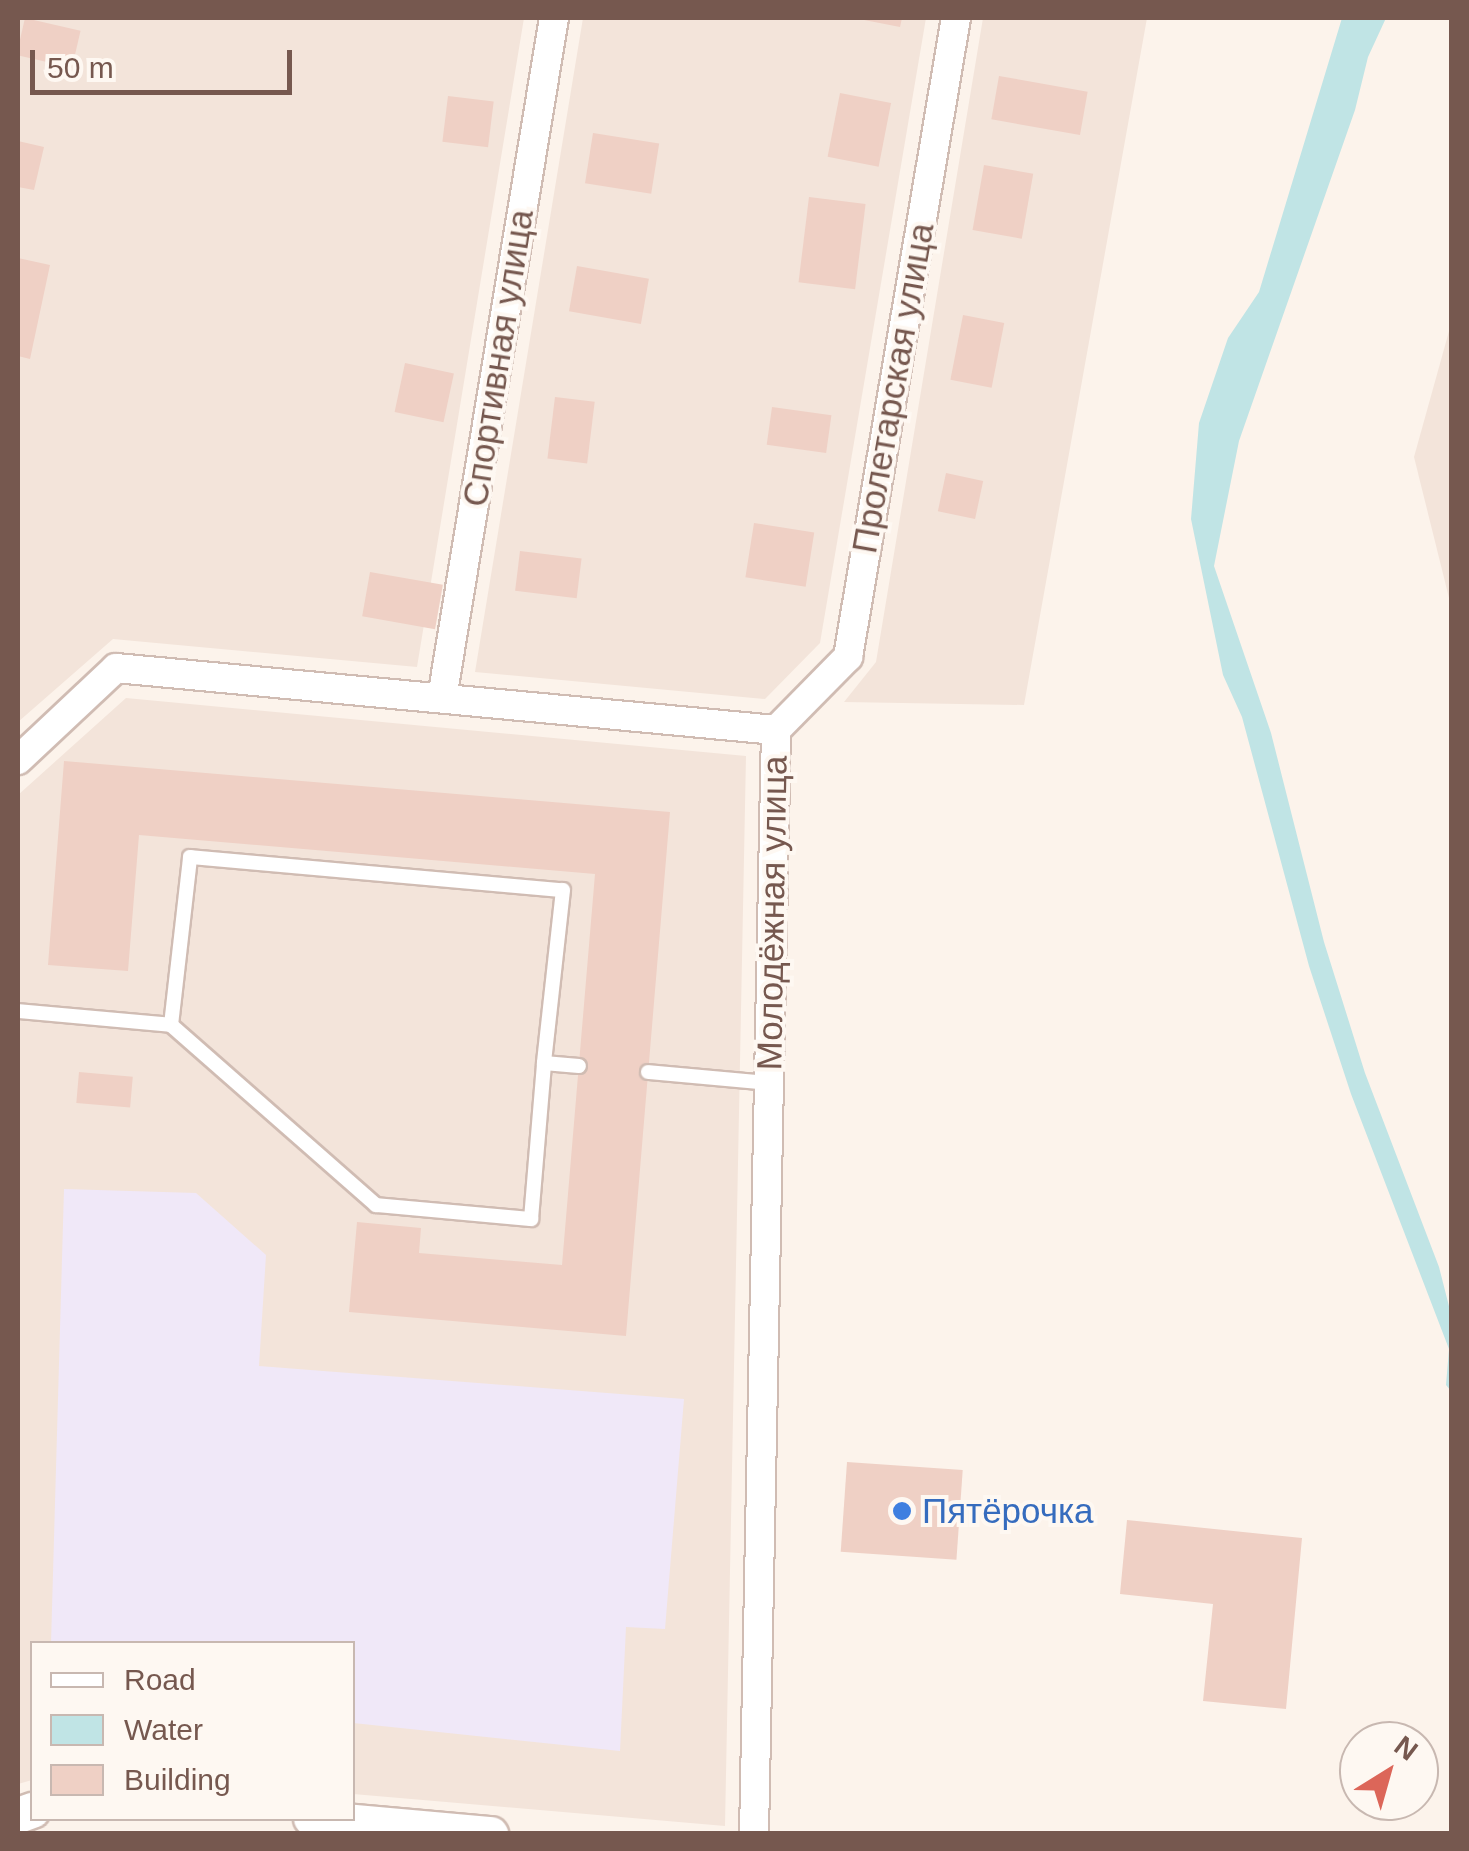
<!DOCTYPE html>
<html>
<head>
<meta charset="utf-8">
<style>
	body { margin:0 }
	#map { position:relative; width:1469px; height:1851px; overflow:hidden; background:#fcf3eb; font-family:Arial,sans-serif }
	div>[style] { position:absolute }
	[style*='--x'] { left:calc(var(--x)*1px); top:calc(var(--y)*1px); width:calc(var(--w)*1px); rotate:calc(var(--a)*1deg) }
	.residential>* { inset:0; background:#f3e4da }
	.education>* { inset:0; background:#f0e8f8 }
	.water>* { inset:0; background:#c0e4e5 }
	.building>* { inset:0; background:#efd0c5; transform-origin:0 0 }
	.roads { filter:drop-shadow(2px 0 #d0bcb3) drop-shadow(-2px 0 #d0bcb3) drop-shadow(0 2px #d0bcb3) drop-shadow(0 -2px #d0bcb3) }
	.service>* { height:14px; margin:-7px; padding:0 7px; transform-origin:7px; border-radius:7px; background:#fff }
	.minor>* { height:28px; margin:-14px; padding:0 14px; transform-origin:14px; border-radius:14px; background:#fff }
	.tertiary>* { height:35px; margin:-17.5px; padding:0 17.5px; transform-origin:17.5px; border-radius:17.5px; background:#fff }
	.dots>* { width:28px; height:28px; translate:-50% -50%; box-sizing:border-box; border:5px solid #fef8f2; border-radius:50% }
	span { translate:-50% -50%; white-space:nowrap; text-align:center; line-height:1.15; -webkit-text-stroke:8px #fef8f2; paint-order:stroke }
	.street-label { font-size:35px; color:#76584f }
	.shop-label { font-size:35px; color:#366cbe }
	.left { translate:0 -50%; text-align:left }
	.frame { position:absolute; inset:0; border:20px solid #76584f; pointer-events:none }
	.legend { position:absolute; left:30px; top:1641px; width:325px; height:180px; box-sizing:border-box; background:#fef8f2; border:2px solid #c8b8b1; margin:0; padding:12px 18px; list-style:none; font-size:30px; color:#76584f }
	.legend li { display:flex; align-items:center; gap:20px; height:50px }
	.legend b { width:50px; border:2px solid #c8b8b1 }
	.north { position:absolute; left:1339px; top:1721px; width:100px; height:100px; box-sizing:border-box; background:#fef8f2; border:2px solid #c8b8b1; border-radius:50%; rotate:37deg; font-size:28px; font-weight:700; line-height:40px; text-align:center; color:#76584f }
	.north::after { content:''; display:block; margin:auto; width:35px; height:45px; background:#dc6659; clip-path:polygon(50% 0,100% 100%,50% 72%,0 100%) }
	.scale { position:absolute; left:30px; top:50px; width:262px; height:45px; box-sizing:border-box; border:5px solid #76584f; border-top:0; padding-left:12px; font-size:30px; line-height:35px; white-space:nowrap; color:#76584f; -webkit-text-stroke:8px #fef8f2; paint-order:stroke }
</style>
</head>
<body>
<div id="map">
	<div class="residential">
		<i style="clip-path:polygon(18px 18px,524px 18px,417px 667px,113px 639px,18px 722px)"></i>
		<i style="clip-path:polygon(583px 18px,926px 18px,820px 643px,765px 699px,475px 672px)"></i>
		<i style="clip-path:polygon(983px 18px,1147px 18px,1024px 705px,844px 702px,876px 662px)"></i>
		<i style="clip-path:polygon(1451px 324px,1452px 324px,1451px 606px,1414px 457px)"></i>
		<i style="clip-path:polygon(126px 698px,746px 756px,725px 1826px,353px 1794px,352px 1644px,32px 1644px,32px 1780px,18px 1784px,18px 795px)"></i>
	</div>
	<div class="education">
		<i style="clip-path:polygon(64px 1189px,196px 1193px,266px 1255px,259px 1366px,684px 1399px,665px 1629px,626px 1627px,620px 1751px,353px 1723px,352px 1644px,51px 1643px)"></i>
	</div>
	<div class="water">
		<i style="clip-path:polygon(1342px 18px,1386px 18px,1368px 57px,1355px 110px,1239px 441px,1214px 566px,1271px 733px,1324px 942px,1365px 1073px,1439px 1267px,1451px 1314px,1451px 1391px,1446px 1385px,1449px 1349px,1351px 1094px,1309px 966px,1242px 717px,1223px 675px,1191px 519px,1199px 423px,1228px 338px,1259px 292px)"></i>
	</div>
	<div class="building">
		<i style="left:25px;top:18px;width:57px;height:38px;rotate:13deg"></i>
		<i style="clip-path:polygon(854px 18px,902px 18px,900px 27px)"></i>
		<i style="left:999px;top:76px;width:90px;height:44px;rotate:10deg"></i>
		<i style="left:840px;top:93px;width:52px;height:65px;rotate:11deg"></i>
		<i style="left:448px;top:96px;width:46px;height:46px;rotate:7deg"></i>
		<i style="left:593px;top:133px;width:67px;height:51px;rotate:9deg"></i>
		<i style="clip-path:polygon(18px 141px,44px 147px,34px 190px,18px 187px)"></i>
		<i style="left:984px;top:165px;width:50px;height:66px;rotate:10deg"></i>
		<i style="left:809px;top:197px;width:57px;height:86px;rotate:7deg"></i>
		<i style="clip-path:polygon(18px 258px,50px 265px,30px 359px,18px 356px)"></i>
		<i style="left:577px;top:266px;width:73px;height:46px;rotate:10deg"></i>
		<i style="left:963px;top:315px;width:42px;height:66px;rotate:11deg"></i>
		<i style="left:405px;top:363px;width:50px;height:50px;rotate:12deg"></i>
		<i style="left:555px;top:397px;width:40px;height:62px;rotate:7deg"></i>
		<i style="left:772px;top:407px;width:60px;height:38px;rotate:8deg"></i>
		<i style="left:946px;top:473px;width:38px;height:39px;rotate:12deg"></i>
		<i style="left:754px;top:523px;width:61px;height:55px;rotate:9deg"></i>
		<i style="left:520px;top:551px;width:62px;height:40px;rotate:7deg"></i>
		<i style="left:370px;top:572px;width:74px;height:45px;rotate:10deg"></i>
		<i style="clip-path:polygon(64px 761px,670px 812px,626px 1336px,349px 1312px,357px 1222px,421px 1228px,419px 1253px,562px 1265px,595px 874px,139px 835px,128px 971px,48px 965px)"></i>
		<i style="left:79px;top:1072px;width:54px;height:31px;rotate:5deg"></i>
		<i style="left:847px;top:1462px;width:116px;height:90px;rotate:4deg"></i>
		<i style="clip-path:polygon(1127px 1520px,1302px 1538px,1286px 1709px,1203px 1701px,1213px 1604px,1120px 1594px)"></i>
	</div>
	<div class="roads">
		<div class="service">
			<i style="--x:18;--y:1011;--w:154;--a:5.2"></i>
			<i style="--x:171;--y:1025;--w:273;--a:41.3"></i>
			<i style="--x:376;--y:1205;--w:156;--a:5.2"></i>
			<i style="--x:531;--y:1219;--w:157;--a:-85.2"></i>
			<i style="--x:544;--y:1063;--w:35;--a:5"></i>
			<i style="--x:171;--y:1025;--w:169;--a:-83.5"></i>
			<i style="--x:190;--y:857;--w:374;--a:5.1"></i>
			<i style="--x:563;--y:890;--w:174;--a:96.3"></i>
			<i style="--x:648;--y:1072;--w:121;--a:5.2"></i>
		</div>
		<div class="minor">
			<i style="--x:442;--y:698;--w:689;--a:-80.65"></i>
			<i style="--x:776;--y:730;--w:103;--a:-45.4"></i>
			<i style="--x:848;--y:657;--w:648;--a:-80.41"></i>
			<i style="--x:18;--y:760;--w:134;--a:-43.2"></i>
			<i style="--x:116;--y:668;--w:663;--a:5.37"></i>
			<i style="--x:754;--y:1834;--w:1104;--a:-88.86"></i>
		</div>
		<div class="tertiary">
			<i style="--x:18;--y:1815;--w:15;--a:-20"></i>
			<i style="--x:311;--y:1818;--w:180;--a:5.1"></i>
		</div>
	</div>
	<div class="dots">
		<i style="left:902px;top:1511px;background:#3f7fe0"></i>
	</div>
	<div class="street-label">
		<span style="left:498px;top:358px;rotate:-81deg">Спортивная улица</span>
		<span style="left:893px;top:388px;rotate:-80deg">Пролетарская улица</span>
		<span style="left:772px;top:913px;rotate:-89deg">Молодёжная улица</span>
	</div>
	<div class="shop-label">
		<span class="left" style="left:922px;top:1511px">Пятёрочка</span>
	</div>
	<div class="frame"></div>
	<ul class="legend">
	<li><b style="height:12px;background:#fff"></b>Road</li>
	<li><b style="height:28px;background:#c0e4e5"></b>Water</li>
	<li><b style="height:28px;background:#efd0c5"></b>Building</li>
	</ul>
	<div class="north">N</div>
	<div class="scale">50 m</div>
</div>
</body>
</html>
